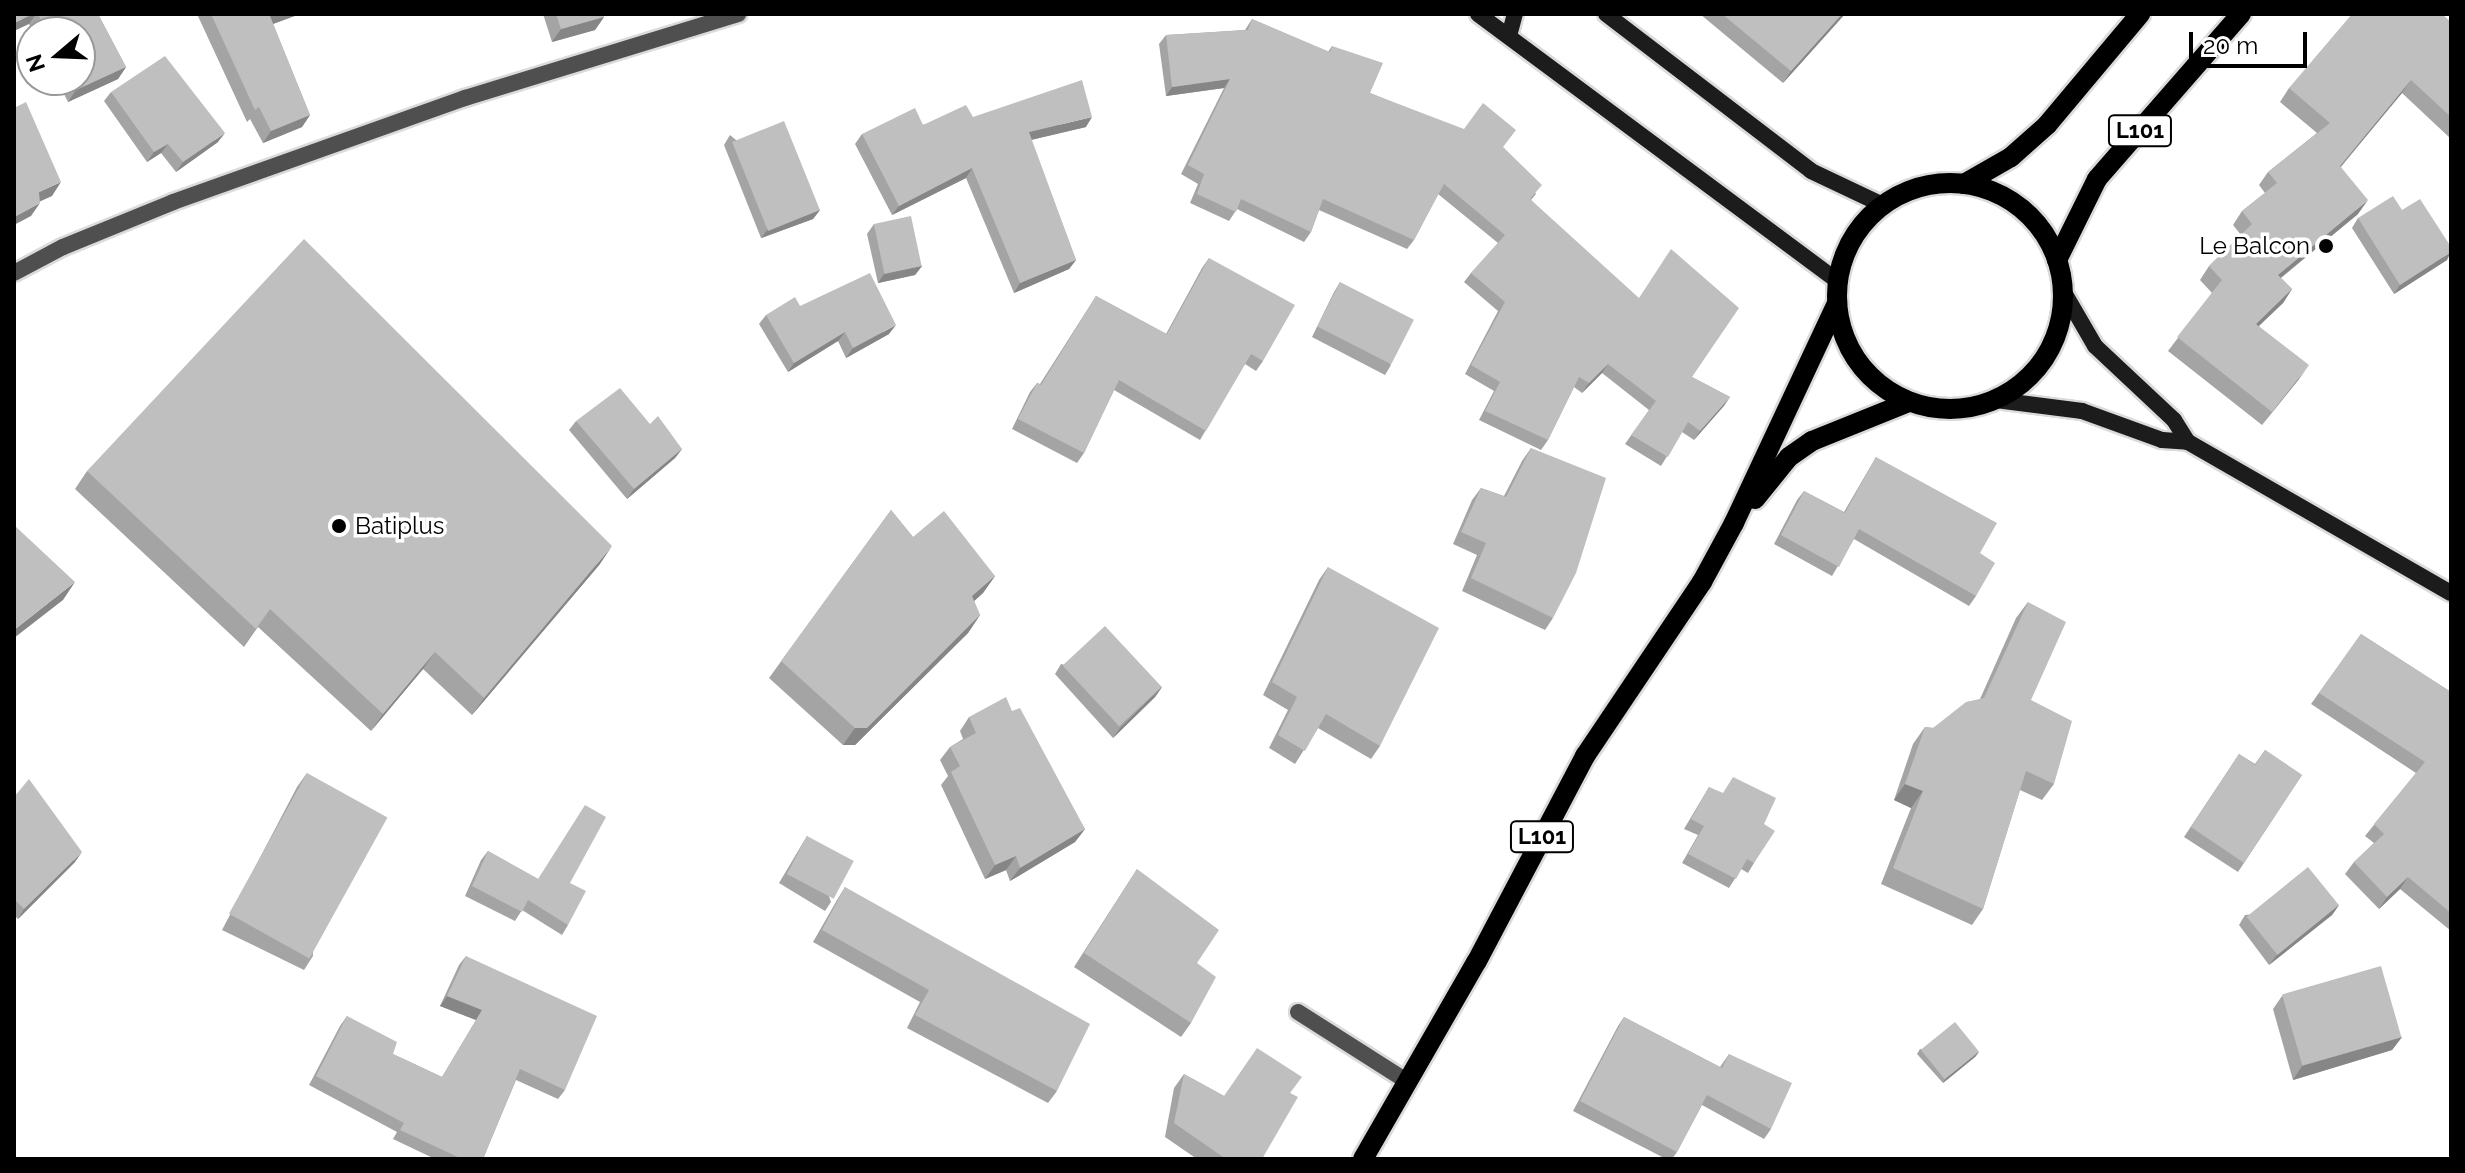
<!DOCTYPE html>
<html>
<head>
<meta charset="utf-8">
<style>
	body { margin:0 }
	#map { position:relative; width:2465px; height:1173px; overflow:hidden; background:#fff; font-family:Raleway,sans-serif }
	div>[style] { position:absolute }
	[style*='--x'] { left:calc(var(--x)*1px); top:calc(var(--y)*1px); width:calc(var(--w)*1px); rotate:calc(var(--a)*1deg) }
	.roads { filter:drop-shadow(2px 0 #dbdbdb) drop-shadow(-2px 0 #dbdbdb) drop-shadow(0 2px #dbdbdb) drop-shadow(0 -2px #dbdbdb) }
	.minor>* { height:16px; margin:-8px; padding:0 8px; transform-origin:8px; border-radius:8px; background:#4f4f4f }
	.tertiary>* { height:16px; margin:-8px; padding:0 8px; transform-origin:8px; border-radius:8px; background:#4f4f4f }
	.secondary>* { height:16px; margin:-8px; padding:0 8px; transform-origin:8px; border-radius:8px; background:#1c1c1c }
	.primary>* { height:20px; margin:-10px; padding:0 10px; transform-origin:10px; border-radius:10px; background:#000 }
	.primary>.ring { margin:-10px; padding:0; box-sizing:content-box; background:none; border:20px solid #000; border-radius:50% }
	.wall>* { inset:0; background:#a4a4a4 }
	.shaded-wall>* { inset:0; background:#868686 }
	.building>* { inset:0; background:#bfbfbf; transform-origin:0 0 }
	.dots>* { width:22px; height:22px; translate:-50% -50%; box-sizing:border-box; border:4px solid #fff; border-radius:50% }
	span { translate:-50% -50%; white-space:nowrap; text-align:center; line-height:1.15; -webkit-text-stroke:7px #fff; paint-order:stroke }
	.shield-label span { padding:2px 6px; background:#fff; border:2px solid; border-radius:6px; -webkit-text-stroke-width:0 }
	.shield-label { font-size:22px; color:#000; font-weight:700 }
	.poi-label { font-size:24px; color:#000 }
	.right { translate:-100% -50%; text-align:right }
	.left { translate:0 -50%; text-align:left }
	.frame { position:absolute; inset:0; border:16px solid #000; pointer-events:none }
	.north { position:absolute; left:16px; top:16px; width:80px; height:80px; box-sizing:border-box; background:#fff; border:2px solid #999; border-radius:50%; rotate:251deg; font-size:22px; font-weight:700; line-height:32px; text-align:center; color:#000 }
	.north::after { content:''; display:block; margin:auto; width:28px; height:36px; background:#000; clip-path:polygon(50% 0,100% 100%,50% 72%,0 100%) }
	.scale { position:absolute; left:2189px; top:32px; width:118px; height:36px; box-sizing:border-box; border:4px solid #000; border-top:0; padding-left:10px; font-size:24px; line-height:28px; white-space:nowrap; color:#000; -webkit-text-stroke:6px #fff; paint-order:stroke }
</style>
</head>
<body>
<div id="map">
	<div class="roads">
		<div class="minor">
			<i style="--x:1298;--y:1012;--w:130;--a:32.5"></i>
		</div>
		<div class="tertiary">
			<i style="--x:14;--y:273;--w:55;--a:-28"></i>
			<i style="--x:63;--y:247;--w:119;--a:-22.2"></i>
			<i style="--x:173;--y:202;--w:310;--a:-19.6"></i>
			<i style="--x:465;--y:98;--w:286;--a:-17.1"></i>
		</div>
		<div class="secondary">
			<i style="--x:1478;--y:14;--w:448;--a:36.6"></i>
			<i style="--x:1606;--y:14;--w:258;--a:37.4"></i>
			<i style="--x:1811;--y:171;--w:80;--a:25.3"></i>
			<i style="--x:1509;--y:36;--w:23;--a:-75"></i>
			<i style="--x:2062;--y:289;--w:66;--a:59.9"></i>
			<i style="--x:2095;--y:346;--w:108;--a:43.1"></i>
			<i style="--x:2174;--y:420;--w:26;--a:58"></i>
			<i style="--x:1996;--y:400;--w:87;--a:7.3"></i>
			<i style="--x:2082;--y:411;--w:85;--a:19.9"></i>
			<i style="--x:2162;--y:440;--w:26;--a:4"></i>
			<i style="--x:2188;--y:442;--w:303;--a:29.9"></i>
		</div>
		<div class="primary">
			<i class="ring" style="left:1837px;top:183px;width:206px;height:206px"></i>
			<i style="--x:1964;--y:184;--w:54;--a:-29.9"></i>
			<i style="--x:2011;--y:157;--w:48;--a:-41.6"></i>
			<i style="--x:2047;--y:125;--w:145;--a:-50"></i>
			<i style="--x:2057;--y:260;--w:90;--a:-63.7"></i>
			<i style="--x:2097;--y:179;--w:219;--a:-48.9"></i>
			<i style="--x:1755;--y:499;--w:54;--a:-51"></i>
			<i style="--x:1789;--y:457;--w:28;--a:-35"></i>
			<i style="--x:1812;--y:441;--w:105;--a:-21.9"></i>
			<i style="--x:1363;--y:1159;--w:228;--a:-60.1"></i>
			<i style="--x:1477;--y:961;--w:232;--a:-62.2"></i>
			<i style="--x:1585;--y:756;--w:210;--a:-56.1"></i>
			<i style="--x:1702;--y:582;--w:67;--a:-61.5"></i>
			<i style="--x:1734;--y:523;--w:243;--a:-64.9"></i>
		</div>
	</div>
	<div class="wall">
		<i style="clip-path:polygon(14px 14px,98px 14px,126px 67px,118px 79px,68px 102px,57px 80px,80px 80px,80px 32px,33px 32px,29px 24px)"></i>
		<i style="clip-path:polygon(197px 14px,300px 14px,273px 24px,310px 115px,302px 127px,263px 143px,250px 119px,247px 122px)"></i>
		<i style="clip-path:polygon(543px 14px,603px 14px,604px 17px,595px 30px,552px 42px)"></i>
		<i style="clip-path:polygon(1700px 14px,1845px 14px,1783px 83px)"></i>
		<i style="clip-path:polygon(1252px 19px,1328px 52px,1332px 46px,1370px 93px,1504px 148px,1536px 194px,1531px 200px,1692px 377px,1730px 397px,1694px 440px,1682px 432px,1661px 466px,1625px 444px,1649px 410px,1602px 373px,1582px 393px,1574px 387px,1548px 440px,1541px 450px,1479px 420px,1494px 391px,1465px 374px,1498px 311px,1464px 282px,1471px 273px,1498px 243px,1438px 194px,1414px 240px,1407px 249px,1319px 210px,1311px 232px,1304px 242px,1237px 209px,1229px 221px,1190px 203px,1198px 184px,1181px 174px,1224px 88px,1166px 96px,1159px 44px,1166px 35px,1245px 30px)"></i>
		<i style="clip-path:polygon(2451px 22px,2451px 139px,2402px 93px,2341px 167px,2358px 214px,2281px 278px,2292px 289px,2283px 303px,2259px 326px,2299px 379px,2262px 425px,2168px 351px,2212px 293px,2200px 280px,2209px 266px,2241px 235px,2233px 225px,2242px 211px,2265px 193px,2259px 185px,2268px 172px,2317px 133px,2280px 102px,2289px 88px)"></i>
		<i style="clip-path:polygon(111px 92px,218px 142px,176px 172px,161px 153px,147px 162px,104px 101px)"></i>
		<i style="clip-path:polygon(973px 117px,1086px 127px,1031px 140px,1076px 260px,1069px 269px,1014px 293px,966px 178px,892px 215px,855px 144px,862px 134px)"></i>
		<i style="clip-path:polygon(730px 135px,820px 210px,813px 219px,761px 238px,724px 145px)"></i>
		<i style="clip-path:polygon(2402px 210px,2447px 260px,2394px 294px,2352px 228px,2358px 218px)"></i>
		<i style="clip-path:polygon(874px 224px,922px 266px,915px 275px,878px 283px,867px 234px)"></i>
		<i style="clip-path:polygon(1209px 258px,1263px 361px,1256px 371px,1245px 364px,1200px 440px,1114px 390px,1084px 453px,1077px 463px,1012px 429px,1030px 392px,1037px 383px,1040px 384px,1096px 296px,1166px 334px,1202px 268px)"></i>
		<i style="clip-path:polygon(1340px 282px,1391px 365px,1385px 375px,1312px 337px,1334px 292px)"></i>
		<i style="clip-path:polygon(800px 306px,889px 334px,846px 358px,838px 341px,788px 372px,759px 324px,766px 315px)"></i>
		<i style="clip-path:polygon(576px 421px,682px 449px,675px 458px,627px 499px,569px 430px)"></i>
		<i style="clip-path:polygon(1531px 448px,1553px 618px,1545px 630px,1462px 591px,1477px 555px,1453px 544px,1472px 500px,1481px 488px,1504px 496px,1522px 461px)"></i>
		<i style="clip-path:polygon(1876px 457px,1980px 553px,1976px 596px,1969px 606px,1854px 539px,1832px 576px,1774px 544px,1797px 500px,1804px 491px,1844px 512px)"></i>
		<i style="clip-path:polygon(87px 471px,600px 564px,472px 715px,423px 669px,371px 731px,258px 627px,244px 647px,75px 489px)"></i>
		<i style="clip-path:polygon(891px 510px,913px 537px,995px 576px,983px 593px,974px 601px,980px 615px,968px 633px,855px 745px,843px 745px,769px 678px)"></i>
		<i style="clip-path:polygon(1328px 567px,1380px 746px,1371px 759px,1318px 728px,1295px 764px,1269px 748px,1288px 710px,1263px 695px,1319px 580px)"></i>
		<i style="clip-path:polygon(2028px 602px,2031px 700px,2054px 784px,2042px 800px,2020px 790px,1983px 909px,1972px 925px,1881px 884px,1911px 808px,1894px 800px,1913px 744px,1925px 727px,1933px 728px,1980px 699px,2016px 618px)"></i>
		<i style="clip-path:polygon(2361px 634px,2451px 692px,2451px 931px,2400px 889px,2379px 909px,2345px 874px,2354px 862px,2374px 843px,2365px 836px,2416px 773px,2311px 704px)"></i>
		<i style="clip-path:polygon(1061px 664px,1162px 687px,1155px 697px,1113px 738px,1055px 674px)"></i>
		<i style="clip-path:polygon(1012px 711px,1085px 829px,1075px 842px,1010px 881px,1006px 870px,985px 879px,941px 785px,948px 776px,940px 760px,950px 747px,963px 739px,960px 731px,969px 717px)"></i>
		<i style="clip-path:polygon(2265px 750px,2302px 775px,2238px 872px,2184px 837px,2239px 754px,2255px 764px)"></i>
		<i style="clip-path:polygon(307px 773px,313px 956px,304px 970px,222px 930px,297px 787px)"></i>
		<i style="clip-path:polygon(1709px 787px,1764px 824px,1754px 863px,1748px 873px,1741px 869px,1729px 888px,1682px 863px,1698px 835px,1684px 829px)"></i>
		<i style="clip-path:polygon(14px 797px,75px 862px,18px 919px,14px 915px)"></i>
		<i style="clip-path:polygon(807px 836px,831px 902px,825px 911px,779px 883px)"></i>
		<i style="clip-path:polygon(488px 851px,538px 879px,570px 883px,568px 925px,562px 935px,522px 910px,515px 921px,465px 896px,481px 860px)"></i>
		<i style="clip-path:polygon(1137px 869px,1197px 963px,1191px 1023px,1181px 1037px,1074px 967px)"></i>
		<i style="clip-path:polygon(845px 887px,1057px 1091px,1048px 1103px,907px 1028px,920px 1002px,813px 942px,837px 900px)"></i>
		<i style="clip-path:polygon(2339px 905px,2332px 915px,2269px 965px,2239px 925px,2245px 915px)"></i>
		<i style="clip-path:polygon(466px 956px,565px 1090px,558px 1099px,516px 1080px,483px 1159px,435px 1159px,393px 1139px,397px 1132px,309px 1085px,340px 1026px,347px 1016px,393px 1054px,442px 1077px,476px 1020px,440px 1006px,459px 965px)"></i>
		<i style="clip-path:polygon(2282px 996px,2402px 1037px,2392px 1050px,2293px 1080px,2273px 1009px)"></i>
		<i style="clip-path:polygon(1624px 1017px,1720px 1067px,1729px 1054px,1771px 1129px,1764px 1139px,1702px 1105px,1677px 1152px,1672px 1159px,1666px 1159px,1573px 1111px,1618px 1026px)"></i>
		<i style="clip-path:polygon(1920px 1049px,1979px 1052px,1975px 1057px,1943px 1083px,1917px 1054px)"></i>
		<i style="clip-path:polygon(1184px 1074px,1224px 1096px,1291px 1093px,1262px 1159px,1197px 1159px,1165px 1137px,1174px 1088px)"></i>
	</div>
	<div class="shaded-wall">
		<i style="clip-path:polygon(33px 14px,36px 14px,29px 24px,14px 31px,14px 23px)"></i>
		<i style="clip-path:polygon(276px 14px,300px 14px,262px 28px,270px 16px)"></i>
		<i style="clip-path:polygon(1842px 14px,1845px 14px,1783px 83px,1791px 71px)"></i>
		<i style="clip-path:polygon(604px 17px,595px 30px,552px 42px,561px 29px)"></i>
		<i style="clip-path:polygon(126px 67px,118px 79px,68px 102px,76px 90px)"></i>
		<i style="clip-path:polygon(1230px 79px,1224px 88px,1166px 96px,1172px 87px)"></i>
		<i style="clip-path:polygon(2411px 80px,2402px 93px,2330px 179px,2340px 166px)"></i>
		<i style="clip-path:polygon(310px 115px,302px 127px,263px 143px,271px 131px)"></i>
		<i style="clip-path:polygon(1092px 117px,1086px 127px,1022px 142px,1029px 132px)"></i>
		<i style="clip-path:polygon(225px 133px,218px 142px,176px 172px,183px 162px)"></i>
		<i style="clip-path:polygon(168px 144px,161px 153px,147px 162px,154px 152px)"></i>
		<i style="clip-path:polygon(972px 168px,966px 178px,892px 215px,899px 206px)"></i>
		<i style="clip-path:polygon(61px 182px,52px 196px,30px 206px,39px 192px)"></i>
		<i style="clip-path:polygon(2368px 200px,2358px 214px,2268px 288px,2278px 275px)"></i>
		<i style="clip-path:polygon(40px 203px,31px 216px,14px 225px,14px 217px)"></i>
		<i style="clip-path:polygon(820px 210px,813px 219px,761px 238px,768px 229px)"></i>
		<i style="clip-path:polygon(2451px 252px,2447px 260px,2394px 294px,2400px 285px)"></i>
		<i style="clip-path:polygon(1076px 260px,1069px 269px,1014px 293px,1020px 283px)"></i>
		<i style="clip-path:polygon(922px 266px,915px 275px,878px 283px,884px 274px)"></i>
		<i style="clip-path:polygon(2292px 289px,2283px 303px,2247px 337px,2256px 324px)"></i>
		<i style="clip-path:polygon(896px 325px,889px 334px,846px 358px,853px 348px)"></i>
		<i style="clip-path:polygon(845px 332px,838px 341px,788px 372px,794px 363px)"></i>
		<i style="clip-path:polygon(1608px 364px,1602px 373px,1582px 393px,1589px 383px)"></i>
		<i style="clip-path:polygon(2309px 365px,2299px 379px,2262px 425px,2272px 412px)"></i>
		<i style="clip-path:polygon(1730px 397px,1724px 406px,1694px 440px,1700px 431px)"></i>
		<i style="clip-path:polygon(682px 449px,675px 458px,627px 499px,634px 489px)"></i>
		<i style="clip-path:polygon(612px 546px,600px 564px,472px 715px,484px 698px)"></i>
		<i style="clip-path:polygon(995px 576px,983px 593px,960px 614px,972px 596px)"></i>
		<i style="clip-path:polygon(75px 582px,63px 600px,14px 638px,14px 630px)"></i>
		<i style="clip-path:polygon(980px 615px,968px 633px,855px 745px,843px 745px,855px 728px)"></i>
		<i style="clip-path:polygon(435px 652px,423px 669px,371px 731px,383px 714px)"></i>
		<i style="clip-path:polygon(1162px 687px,1155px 697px,1113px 738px,1120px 728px)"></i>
		<i style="clip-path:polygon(1905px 784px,1923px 791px,1911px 808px,1894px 800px)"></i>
		<i style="clip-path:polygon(1085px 829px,1075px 842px,1010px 881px,1020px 868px)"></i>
		<i style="clip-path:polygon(82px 852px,75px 862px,18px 919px,24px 909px)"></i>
		<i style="clip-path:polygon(1016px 856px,1006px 870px,985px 879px,995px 865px)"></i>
		<i style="clip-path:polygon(2408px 877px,2400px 889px,2379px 909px,2387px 897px)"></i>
		<i style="clip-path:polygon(2339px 905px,2332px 915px,2269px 965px,2276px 956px)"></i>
		<i style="clip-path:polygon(447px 996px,482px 1010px,476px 1020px,440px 1006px)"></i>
		<i style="clip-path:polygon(2402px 1037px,2392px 1050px,2293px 1080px,2302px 1066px)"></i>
		<i style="clip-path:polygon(1979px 1052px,1975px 1057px,1943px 1083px,1946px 1078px)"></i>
	</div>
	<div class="building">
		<i style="clip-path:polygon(14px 14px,33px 14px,14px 23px)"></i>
		<i style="clip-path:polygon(38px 14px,98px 14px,126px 67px,76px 90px,71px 80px,80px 80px,80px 32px,47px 32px)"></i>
		<i style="clip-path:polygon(211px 14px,276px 14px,270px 16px,310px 115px,271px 131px,259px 107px,255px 110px)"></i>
		<i style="clip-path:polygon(556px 14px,603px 14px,604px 17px,561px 29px)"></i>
		<i style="clip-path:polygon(1722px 14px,1842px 14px,1791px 71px)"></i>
		<i style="clip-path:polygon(2352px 14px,2442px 14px,2451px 22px,2451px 117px,2411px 80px,2340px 166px,2368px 200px,2278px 275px,2292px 289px,2256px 324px,2309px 365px,2272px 412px,2177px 337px,2222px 280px,2209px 266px,2252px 224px,2242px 211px,2277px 183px,2268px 172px,2330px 123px,2289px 88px)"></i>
		<i style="clip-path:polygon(1252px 19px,1330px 52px,1332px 46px,1383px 63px,1370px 93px,1464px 129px,1483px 103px,1516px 130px,1503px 147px,1542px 185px,1530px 199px,1639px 298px,1671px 249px,1739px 308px,1692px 377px,1730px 397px,1700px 431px,1688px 422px,1668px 457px,1631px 435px,1656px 401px,1608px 364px,1589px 383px,1579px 377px,1548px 440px,1485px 411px,1500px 382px,1471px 365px,1505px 302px,1471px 273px,1505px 235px,1444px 184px,1414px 240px,1323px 199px,1311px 232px,1241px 199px,1236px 212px,1197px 194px,1204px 174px,1188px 165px,1230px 79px,1172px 87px,1166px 35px,1248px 30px)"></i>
		<i style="clip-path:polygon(165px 56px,225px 133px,183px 162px,168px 144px,154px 152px,111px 92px)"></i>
		<i style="clip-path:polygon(1082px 80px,1092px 117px,1029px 132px,1076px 260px,1020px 283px,972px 168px,899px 206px,862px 134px,915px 108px,923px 125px,966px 105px,973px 117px)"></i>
		<i style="clip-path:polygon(26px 102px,61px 182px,39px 192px,40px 203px,14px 217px,14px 108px)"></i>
		<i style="left:784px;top:121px;width:96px;height:56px;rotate:68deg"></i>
		<i style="clip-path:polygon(2393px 196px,2402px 210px,2420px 199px,2451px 247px,2451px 252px,2400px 285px,2358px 218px)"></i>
		<i style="left:911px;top:216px;width:51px;height:38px;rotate:78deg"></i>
		<i style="clip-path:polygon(304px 239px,612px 546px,484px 698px,435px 652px,383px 714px,270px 609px,256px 629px,87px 471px)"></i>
		<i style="clip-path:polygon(1209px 258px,1295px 305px,1263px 361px,1251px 354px,1206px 431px,1119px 380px,1084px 453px,1018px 419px,1037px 383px,1041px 385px,1096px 296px,1167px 334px)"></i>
		<i style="clip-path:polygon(870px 273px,896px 325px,853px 348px,845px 332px,794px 363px,766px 315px,795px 297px,800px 306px)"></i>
		<i style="left:1340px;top:282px;width:83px;height:50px;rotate:27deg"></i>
		<i style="clip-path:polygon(620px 388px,650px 424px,658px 416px,682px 449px,634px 489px,576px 421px)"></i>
		<i style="clip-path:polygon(1531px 448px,1606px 478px,1576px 573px,1553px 618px,1471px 578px,1486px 543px,1461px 532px,1481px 488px,1506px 497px)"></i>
		<i style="clip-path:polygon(1876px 457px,1997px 523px,1980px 553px,1995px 563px,1976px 596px,1859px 529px,1839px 567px,1781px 535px,1804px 491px,1845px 513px)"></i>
		<i style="clip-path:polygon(891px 510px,913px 537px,944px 511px,995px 576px,972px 596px,980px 615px,867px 728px,855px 728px,781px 661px)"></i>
		<i style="clip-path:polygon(14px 525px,75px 582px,14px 630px)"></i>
		<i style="clip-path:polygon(1328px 567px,1439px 628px,1380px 746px,1326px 714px,1305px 751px,1278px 735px,1297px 697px,1272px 682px)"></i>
		<i style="clip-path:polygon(2028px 602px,2066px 622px,2031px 700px,2072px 721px,2054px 784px,2026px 771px,1983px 909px,1893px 868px,1923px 791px,1905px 784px,1925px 727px,1933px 728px,1966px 702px,1984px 698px)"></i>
		<i style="left:1105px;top:626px;width:83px;height:58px;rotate:47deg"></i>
		<i style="clip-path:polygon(2361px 634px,2451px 692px,2451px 913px,2408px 877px,2387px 897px,2354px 862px,2384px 834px,2374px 824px,2425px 762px,2319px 693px)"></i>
		<i style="clip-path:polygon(1006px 697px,1012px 711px,1020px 708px,1085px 829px,1020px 868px,1016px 856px,995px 865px,951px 772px,960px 766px,950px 747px,976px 733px,969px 717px)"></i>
		<i style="clip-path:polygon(2265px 750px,2302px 775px,2244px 863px,2191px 827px,2239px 754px,2255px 765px)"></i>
		<i style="left:307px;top:773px;width:92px;height:161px;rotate:29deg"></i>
		<i style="clip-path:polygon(1733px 777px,1776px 798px,1764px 824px,1775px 831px,1754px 863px,1747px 859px,1736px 879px,1688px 854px,1704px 826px,1691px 819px,1709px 787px,1723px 793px)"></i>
		<i style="clip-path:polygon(29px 779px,82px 852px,24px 909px,14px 899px,14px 797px)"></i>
		<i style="clip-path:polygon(585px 805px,606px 817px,570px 883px,586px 891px,568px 925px,528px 900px,522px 912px,472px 886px,488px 851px,538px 879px)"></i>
		<i style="left:807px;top:836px;width:53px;height:43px;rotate:28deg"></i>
		<i style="left:2308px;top:867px;width:49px;height:79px;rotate:51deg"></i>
		<i style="clip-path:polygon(1137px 869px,1219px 930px,1197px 963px,1216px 977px,1191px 1023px,1084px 953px)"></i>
		<i style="clip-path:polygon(845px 887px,1090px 1024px,1057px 1091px,915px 1015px,929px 990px,822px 930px)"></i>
		<i style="clip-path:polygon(466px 956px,597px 1016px,565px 1090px,520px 1069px,483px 1159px,462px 1159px,400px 1130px,404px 1123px,316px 1076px,347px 1016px,397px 1042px,393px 1054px,442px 1077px,482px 1010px,447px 996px)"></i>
		<i style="left:2381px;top:966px;width:74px;height:103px;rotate:74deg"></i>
		<i style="clip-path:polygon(1624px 1017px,1722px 1068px,1729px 1054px,1792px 1083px,1771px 1129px,1707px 1095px,1677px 1152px,1580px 1101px)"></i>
		<i style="left:1955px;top:1022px;width:38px;height:44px;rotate:51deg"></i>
		<i style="clip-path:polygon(1257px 1048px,1302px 1077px,1290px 1093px,1298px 1097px,1262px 1159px,1226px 1159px,1174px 1123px,1184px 1074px,1224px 1096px)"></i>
	</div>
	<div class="dots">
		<i style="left:2326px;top:246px;background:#000"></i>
		<i style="left:339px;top:526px;background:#000"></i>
	</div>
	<div class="shield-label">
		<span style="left:2140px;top:131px">L101</span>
		<span style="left:1542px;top:837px">L101</span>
	</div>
	<div class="poi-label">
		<span class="right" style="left:2310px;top:246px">Le Balcon</span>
		<span class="left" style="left:355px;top:526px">Batiplus</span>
	</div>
	<div class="frame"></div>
	<div class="north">N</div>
	<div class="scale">20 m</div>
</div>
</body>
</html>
